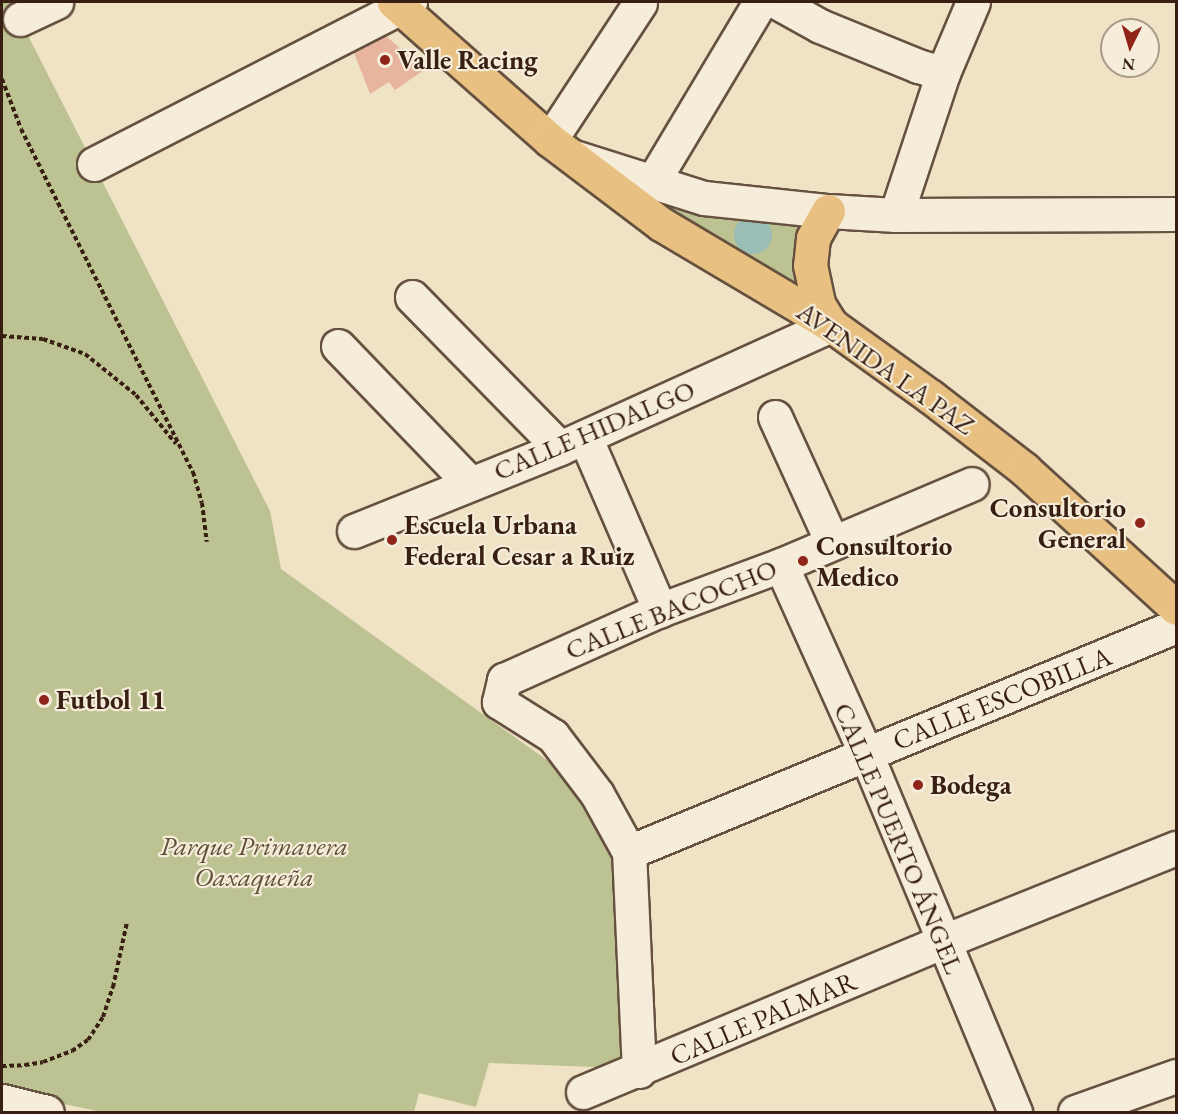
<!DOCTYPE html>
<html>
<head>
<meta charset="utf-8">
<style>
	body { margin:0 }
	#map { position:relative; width:1178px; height:1114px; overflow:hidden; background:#efe2c5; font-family:"EB Garamond",serif }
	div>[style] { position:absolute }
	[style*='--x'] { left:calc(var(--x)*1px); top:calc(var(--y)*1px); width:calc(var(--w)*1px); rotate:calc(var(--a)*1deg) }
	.green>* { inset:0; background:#bdc292 }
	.water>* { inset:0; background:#9abeb5 }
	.round { border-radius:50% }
	.building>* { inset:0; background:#e7b49d }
	.path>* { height:4px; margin-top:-2px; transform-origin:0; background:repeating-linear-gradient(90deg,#381f12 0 4.5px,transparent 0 7.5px) }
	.roads { filter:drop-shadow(2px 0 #66503f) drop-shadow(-2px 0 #66503f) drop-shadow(0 2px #66503f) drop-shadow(0 -2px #66503f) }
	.minor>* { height:33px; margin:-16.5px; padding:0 16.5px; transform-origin:16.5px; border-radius:16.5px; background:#f5ecd9 }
	.major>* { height:33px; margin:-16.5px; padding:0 16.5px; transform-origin:16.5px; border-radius:16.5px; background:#e8c182 }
	.dots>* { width:16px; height:16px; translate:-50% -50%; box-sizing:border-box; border:3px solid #f5ecd9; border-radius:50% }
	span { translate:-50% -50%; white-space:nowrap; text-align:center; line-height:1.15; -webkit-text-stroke:4.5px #f5ecd9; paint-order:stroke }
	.poi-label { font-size:27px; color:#381f12; font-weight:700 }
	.left { translate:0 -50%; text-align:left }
	.right { translate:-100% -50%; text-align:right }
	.street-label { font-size:27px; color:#381f12 }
	.park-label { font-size:27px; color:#605038; font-style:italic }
	.frame { position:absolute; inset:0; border:3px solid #381f12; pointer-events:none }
	.north { position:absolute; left:1100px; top:18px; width:60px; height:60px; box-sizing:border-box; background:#f5ecd9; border:2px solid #a99a89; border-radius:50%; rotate:185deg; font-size:16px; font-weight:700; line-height:24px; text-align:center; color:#381f12 }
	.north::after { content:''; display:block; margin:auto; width:21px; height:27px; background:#8f2418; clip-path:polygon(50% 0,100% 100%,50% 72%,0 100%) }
</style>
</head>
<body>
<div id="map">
	<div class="green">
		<i style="clip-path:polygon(2px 2px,11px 2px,270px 511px,281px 569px,555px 766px,619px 851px,621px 1068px,489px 1063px,476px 1107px,419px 1093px,414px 1112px,102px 1112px,2px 1091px)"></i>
		<i style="clip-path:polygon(624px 185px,829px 203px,801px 300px)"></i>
	</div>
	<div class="water">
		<i class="round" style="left:734px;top:216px;width:38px;height:38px"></i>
	</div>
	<div class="building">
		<i style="clip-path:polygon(385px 35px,424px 70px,395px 90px,389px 82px,370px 94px,353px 50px)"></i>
	</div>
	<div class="path">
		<i style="--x:2;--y:79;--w:53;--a:69.2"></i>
		<i style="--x:21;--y:129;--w:384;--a:63.4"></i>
		<i style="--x:193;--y:472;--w:32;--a:74"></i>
		<i style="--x:202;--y:503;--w:39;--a:83"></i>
		<i style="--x:2;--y:336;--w:41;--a:4.2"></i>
		<i style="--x:43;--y:339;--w:45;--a:19.7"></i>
		<i style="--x:85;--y:354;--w:65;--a:38.8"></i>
		<i style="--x:136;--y:395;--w:63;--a:50.8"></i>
		<i style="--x:2;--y:1066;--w:23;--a:-2"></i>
		<i style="--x:25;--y:1065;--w:18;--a:-9"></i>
		<i style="--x:43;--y:1062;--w:31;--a:-21"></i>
		<i style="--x:72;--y:1051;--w:19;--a:-35"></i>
		<i style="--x:88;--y:1040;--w:27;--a:-57"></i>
		<i style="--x:103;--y:1017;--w:32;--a:-72"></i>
		<i style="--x:113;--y:987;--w:66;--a:-77.8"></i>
	</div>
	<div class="roads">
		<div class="minor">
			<i style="--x:777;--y:2;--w:49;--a:29.2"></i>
			<i style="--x:820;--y:26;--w:106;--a:22.2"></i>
			<i style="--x:918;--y:66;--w:26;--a:16"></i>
			<i style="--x:20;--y:19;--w:40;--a:-25"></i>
			<i style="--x:550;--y:140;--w:164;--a:-56.7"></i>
			<i style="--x:574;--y:157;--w:136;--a:17.5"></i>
			<i style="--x:704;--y:198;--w:125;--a:6"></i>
			<i style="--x:828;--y:211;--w:68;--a:3.4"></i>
			<i style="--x:896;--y:215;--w:280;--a:-0.2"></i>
			<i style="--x:94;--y:164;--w:355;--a:-27.1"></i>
			<i style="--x:653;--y:181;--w:209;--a:-59.1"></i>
			<i style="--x:896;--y:215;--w:150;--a:-71.7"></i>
			<i style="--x:943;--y:73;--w:77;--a:-67.1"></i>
			<i style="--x:412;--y:297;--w:211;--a:45.6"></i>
			<i style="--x:338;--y:346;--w:190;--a:46.1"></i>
			<i style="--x:775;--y:417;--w:137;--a:65.5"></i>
			<i style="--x:585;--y:437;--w:189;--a:66.6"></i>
			<i style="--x:354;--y:531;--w:222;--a:-21.9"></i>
			<i style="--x:560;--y:448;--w:298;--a:-24.4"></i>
			<i style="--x:781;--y:565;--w:207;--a:65.8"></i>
			<i style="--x:866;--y:754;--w:388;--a:67.4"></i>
			<i style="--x:629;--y:852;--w:592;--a:-22.45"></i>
			<i style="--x:639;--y:1071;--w:219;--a:-92.6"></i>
			<i style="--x:629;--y:852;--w:66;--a:-118.9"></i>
			<i style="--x:597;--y:794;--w:73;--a:-127.2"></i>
			<i style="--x:553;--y:736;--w:64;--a:-147.8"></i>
			<i style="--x:499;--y:702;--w:23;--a:-77"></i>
			<i style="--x:504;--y:680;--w:171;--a:-24.2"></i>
			<i style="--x:660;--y:610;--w:129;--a:-20.4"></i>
			<i style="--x:781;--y:565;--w:207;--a:-23"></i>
			<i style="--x:583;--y:1092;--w:389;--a:-22.7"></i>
			<i style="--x:942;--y:942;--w:252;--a:-21.9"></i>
			<i style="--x:2;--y:1101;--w:46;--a:13.7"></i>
			<i style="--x:1075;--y:1112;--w:107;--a:-19.6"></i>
		</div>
		<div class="major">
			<i style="--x:394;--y:2;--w:208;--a:41.5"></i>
			<i style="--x:550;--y:140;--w:139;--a:37.1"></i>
			<i style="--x:661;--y:224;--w:198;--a:30.7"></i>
			<i style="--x:831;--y:325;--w:123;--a:35.8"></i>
			<i style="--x:931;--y:397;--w:118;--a:37.7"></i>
			<i style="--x:1024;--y:469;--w:206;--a:42.4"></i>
			<i style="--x:828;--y:211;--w:31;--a:119"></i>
			<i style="--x:813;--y:238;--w:27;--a:96"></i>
			<i style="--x:810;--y:265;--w:40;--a:78"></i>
			<i style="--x:818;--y:304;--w:25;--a:58"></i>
		</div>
	</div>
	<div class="dots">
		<i style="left:385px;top:60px;background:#8f2418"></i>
		<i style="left:1140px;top:523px;background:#8f2418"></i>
		<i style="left:392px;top:540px;background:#8f2418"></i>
		<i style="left:803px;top:561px;background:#8f2418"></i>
		<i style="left:44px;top:700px;background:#8f2418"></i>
		<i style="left:918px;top:785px;background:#8f2418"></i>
	</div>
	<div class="poi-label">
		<span class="left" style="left:397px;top:60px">Valle Racing</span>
		<span class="right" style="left:1126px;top:523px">Consultorio<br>General</span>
		<span class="left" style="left:404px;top:540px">Escuela Urbana<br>Federal Cesar a Ruiz</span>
		<span class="left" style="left:816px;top:561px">Consultorio<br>Medico</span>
		<span class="left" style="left:56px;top:700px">Futbol 11</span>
		<span class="left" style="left:930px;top:785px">Bodega</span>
	</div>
	<div class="street-label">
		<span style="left:886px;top:368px;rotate:35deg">AVENIDA LA PAZ</span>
		<span style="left:594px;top:430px;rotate:-23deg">CALLE HIDALGO</span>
		<span style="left:671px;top:609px;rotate:-22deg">CALLE BACOCHO</span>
		<span style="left:1002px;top:698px;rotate:-22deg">CALLE ESCOBILLA</span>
		<span style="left:899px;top:838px;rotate:67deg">CALLE PUERTO ÁNGEL</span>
		<span style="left:763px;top:1018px;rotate:-23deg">CALLE PALMAR</span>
	</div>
	<div class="park-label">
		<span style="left:254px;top:861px">Parque Primavera<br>Oaxaqueña</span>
	</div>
	<div class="frame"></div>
	<div class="north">N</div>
</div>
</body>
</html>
